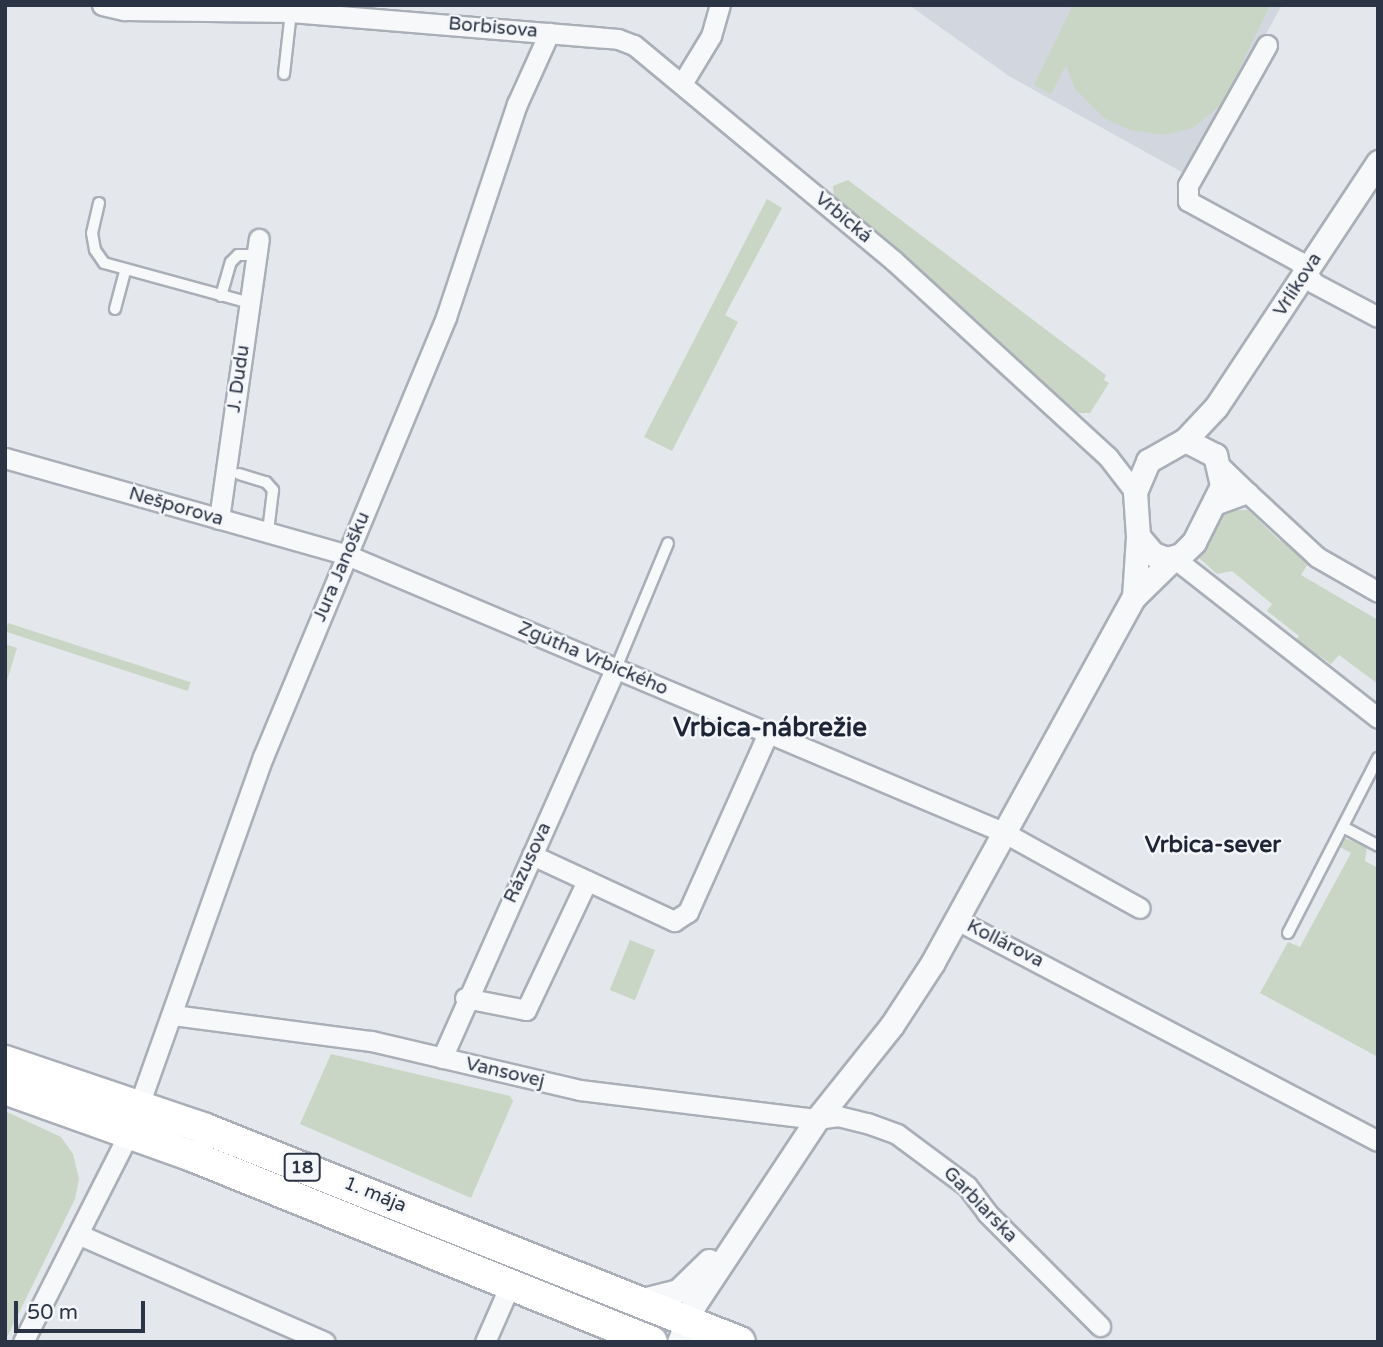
<!DOCTYPE html>
<html>
<head>
<meta charset="utf-8">
<style>
	body { margin:0 }
	#map { position:relative; width:1383px; height:1347px; overflow:hidden; background:#e4e7ec; font-family:"Varela Round",sans-serif }
	div>[style] { position:absolute }
	[style*='--x'] { left:calc(var(--x)*1px); top:calc(var(--y)*1px); width:calc(var(--w)*1px); rotate:calc(var(--a)*1deg) }
	.built>* { inset:0; background:#d2d6de }
	.green>* { inset:0; background:#c9d6c5; transform-origin:0 0 }
	.roads { filter:drop-shadow(2px 0 #a9aeb7) drop-shadow(-2px 0 #a9aeb7) drop-shadow(0 2px #a9aeb7) drop-shadow(0 -2px #a9aeb7) }
	.service>* { height:10px; margin:-5px; padding:0 5px; transform-origin:5px; border-radius:5px; background:#f7f8fa }
	.minor>* { height:19px; margin:-9.5px; padding:0 9.5px; transform-origin:9.5px; border-radius:9.5px; background:#f7f8fa }
	.tertiary>* { height:23px; margin:-11.5px; padding:0 11.5px; transform-origin:11.5px; border-radius:11.5px; background:#f7f8fa }
	.primary>* { height:30px; margin:-15px; padding:0 15px; transform-origin:15px; border-radius:15px; background:#fff }
	span { translate:-50% -50%; white-space:nowrap; text-align:center; line-height:1.15; -webkit-text-stroke:5px #f4f6f9; paint-order:stroke }
	.shield-label span { padding:2px 5px; background:#f4f6f9; border:2px solid; border-radius:5px; -webkit-text-stroke-width:0 }
	.shield-label { font-size:18px; color:#2b3445; font-weight:700 }
	.street-label { font-size:19px; color:#2b3445 }
	.quarter-label { font-size:23px; color:#1d2536; font-weight:700 }
	.district-label { font-size:26px; color:#1d2536; font-weight:700 }
	.frame { position:absolute; inset:0; border:7px solid #2b3445; pointer-events:none }
	.scale { position:absolute; left:14px; top:1301px; width:131px; height:32px; box-sizing:border-box; border:4px solid #2b3445; border-top:0; padding-left:9px; font-size:21px; line-height:24px; white-space:nowrap; color:#2b3445; -webkit-text-stroke:5px #f4f6f9; paint-order:stroke }
</style>
</head>
<body>
<div id="map">
	<div class="built">
		<i style="clip-path:polygon(909px 5px,1282px 5px,1187px 175px,1009px 76px)"></i>
	</div>
	<div class="green">
		<i style="clip-path:polygon(1073px 5px,1270px 5px,1223px 103px,1193px 128px,1163px 135px,1130px 130px,1104px 118px,1075px 89px,1066px 65px,1051px 94px,1034px 85px)"></i>
		<i style="clip-path:polygon(848px 180px,1106px 375px,1104px 380px,1109px 383px,1090px 413px,1074px 413px,834px 201px,833px 186px)"></i>
		<i style="clip-path:polygon(767px 199px,782px 208px,725px 315px,738px 322px,672px 451px,644px 437px)"></i>
		<i style="clip-path:polygon(1225px 510px,1248px 510px,1278px 539px,1311px 559px,1301px 575px,1378px 620px,1378px 684px,1339px 655px,1331px 664px,1318px 655px,1312px 656px,1294px 643px,1299px 636px,1267px 611px,1272px 604px,1232px 571px,1217px 574px,1198px 557px)"></i>
		<i style="left:8px;top:623px;width:192px;height:9px;rotate:18deg"></i>
		<i style="clip-path:polygon(5px 644px,17px 648px,5px 687px)"></i>
		<i style="clip-path:polygon(1344px 838px,1367px 847px,1365px 861px,1378px 868px,1378px 1057px,1260px 993px,1288px 942px,1300px 947px,1351px 853px,1338px 846px)"></i>
		<i style="left:630px;top:940px;width:27px;height:54px;rotate:22deg"></i>
		<i style="clip-path:polygon(331px 1054px,510px 1096px,513px 1101px,471px 1198px,300px 1124px)"></i>
		<i style="clip-path:polygon(5px 1111px,61px 1137px,73px 1154px,79px 1179px,75px 1199px,5px 1341px)"></i>
	</div>
	<div class="roads">
		<div class="service">
			<i style="--x:284;--y:74;--w:62;--a:-83.6"></i>
			<i style="--x:99;--y:203;--w:31;--a:103"></i>
			<i style="--x:92;--y:233;--w:17;--a:80"></i>
			<i style="--x:95;--y:250;--w:16;--a:55"></i>
			<i style="--x:104;--y:263;--w:151;--a:15.3"></i>
			<i style="--x:221;--y:296;--w:35;--a:-74"></i>
			<i style="--x:231;--y:262;--w:10;--a:-45"></i>
			<i style="--x:238;--y:255;--w:19;--a:0"></i>
			<i style="--x:115;--y:309;--w:39;--a:-75"></i>
			<i style="--x:239;--y:474;--w:28;--a:17"></i>
			<i style="--x:266;--y:482;--w:11;--a:49"></i>
			<i style="--x:273;--y:490;--w:42;--a:96.8"></i>
			<i style="--x:616;--y:668;--w:135;--a:-67.4"></i>
			<i style="--x:1343;--y:827;--w:40;--a:28"></i>
			<i style="--x:1288;--y:933;--w:197;--a:-62.8"></i>
		</div>
		<div class="minor">
			<i style="--x:102;--y:5;--w:23;--a:13"></i>
			<i style="--x:124;--y:10;--w:167;--a:0.7"></i>
			<i style="--x:291;--y:12;--w:328;--a:4.7"></i>
			<i style="--x:618;--y:39;--w:17;--a:21"></i>
			<i style="--x:634;--y:45;--w:338;--a:39.7"></i>
			<i style="--x:894;--y:261;--w:290;--a:42.5"></i>
			<i style="--x:1108;--y:457;--w:44;--a:52.4"></i>
			<i style="--x:1267;--y:45;--w:161;--a:119.4"></i>
			<i style="--x:1188;--y:185;--w:16;--a:90"></i>
			<i style="--x:1188;--y:201;--w:125;--a:28.6"></i>
			<i style="--x:1298;--y:261;--w:27;--a:54"></i>
			<i style="--x:1314;--y:283;--w:72;--a:28"></i>
			<i style="--x:683;--y:82;--w:54;--a:-58.7"></i>
			<i style="--x:711;--y:36;--w:32;--a:-74"></i>
			<i style="--x:5;--y:458;--w:355;--a:15.8"></i>
			<i style="--x:347;--y:555;--w:714;--a:22.9"></i>
			<i style="--x:1005;--y:833;--w:154;--a:29.1"></i>
			<i style="--x:1248;--y:493;--w:94;--a:42.8"></i>
			<i style="--x:1317;--y:557;--w:70;--a:29.8"></i>
			<i style="--x:1217;--y:504;--w:33;--a:-20"></i>
			<i style="--x:1248;--y:493;--w:40;--a:-136"></i>
			<i style="--x:219;--y:519;--w:283;--a:-81.9"></i>
			<i style="--x:1174;--y:558;--w:259;--a:38.1"></i>
			<i style="--x:532;--y:855;--w:157;--a:24.9"></i>
			<i style="--x:674;--y:921;--w:17;--a:-33"></i>
			<i style="--x:688;--y:912;--w:196;--a:-65.9"></i>
			<i style="--x:957;--y:920;--w:475;--a:27.7"></i>
			<i style="--x:465;--y:998;--w:62;--a:11.1"></i>
			<i style="--x:526;--y:1010;--w:143;--a:-64.7"></i>
			<i style="--x:173;--y:1015;--w:200;--a:7.5"></i>
			<i style="--x:371;--y:1041;--w:215;--a:13.2"></i>
			<i style="--x:580;--y:1090;--w:239;--a:7"></i>
			<i style="--x:817;--y:1119;--w:21;--a:-8"></i>
			<i style="--x:838;--y:1116;--w:30;--a:14"></i>
			<i style="--x:867;--y:1123;--w:32;--a:20"></i>
			<i style="--x:897;--y:1134;--w:87;--a:36.6"></i>
			<i style="--x:967;--y:1186;--w:34;--a:53"></i>
			<i style="--x:987;--y:1213;--w:160;--a:45"></i>
			<i style="--x:442;--y:1058;--w:427;--a:-66"></i>
			<i style="--x:80;--y:1235;--w:267;--a:23.6"></i>
			<i style="--x:23;--y:1342;--w:234;--a:-63.1"></i>
			<i style="--x:129;--y:1133;--w:399;--a:-70.4"></i>
			<i style="--x:263;--y:757;--w:477;--a:-67.4"></i>
			<i style="--x:446;--y:317;--w:225;--a:-71.6"></i>
			<i style="--x:517;--y:104;--w:78;--a:-65.7"></i>
			<i style="--x:485;--y:1342;--w:62;--a:-66.3"></i>
		</div>
		<div class="tertiary">
			<i style="--x:1185;--y:440;--w:45;--a:-46.8"></i>
			<i style="--x:1216;--y:407;--w:294;--a:-56.5"></i>
			<i style="--x:1185;--y:440;--w:34;--a:27"></i>
			<i style="--x:1215;--y:455;--w:32;--a:77"></i>
			<i style="--x:1222;--y:486;--w:63;--a:116.6"></i>
			<i style="--x:1194;--y:542;--w:18;--a:135"></i>
			<i style="--x:1181;--y:555;--w:15;--a:164"></i>
			<i style="--x:1167;--y:559;--w:15;--a:-160"></i>
			<i style="--x:1153;--y:554;--w:23;--a:-130"></i>
			<i style="--x:1138;--y:536;--w:44;--a:-93.9"></i>
			<i style="--x:1135;--y:492;--w:34;--a:-67"></i>
			<i style="--x:1148;--y:461;--w:43;--a:-29.6"></i>
			<i style="--x:1134;--y:597;--w:61;--a:-86.2"></i>
			<i style="--x:635;--y:1302;--w:44;--a:-14.3"></i>
			<i style="--x:678;--y:1291;--w:43;--a:-44.1"></i>
			<i style="--x:679;--y:1342;--w:40;--a:-68"></i>
			<i style="--x:694;--y:1305;--w:223;--a:-56.5"></i>
			<i style="--x:817;--y:1119;--w:120;--a:-51.4"></i>
			<i style="--x:892;--y:1025;--w:75;--a:-56.9"></i>
			<i style="--x:933;--y:962;--w:417;--a:-61.2"></i>
			<i style="--x:1134;--y:597;--w:56;--a:-44.3"></i>
		</div>
		<div class="primary">
			<i style="--x:5;--y:1061;--w:209;--a:18.7"></i>
			<i style="--x:203;--y:1128;--w:578;--a:21.73"></i>
			<i style="--x:5;--y:1089;--w:199;--a:19.7"></i>
			<i style="--x:192;--y:1156;--w:496;--a:22"></i>
		</div>
	</div>
	<div class="shield-label">
		<span style="left:302px;top:1167px">18</span>
	</div>
	<div class="street-label">
		<span style="left:493px;top:28px;rotate:5deg">Borbisova</span>
		<span style="left:843px;top:218px;rotate:40deg">Vrbická</span>
		<span style="left:1298px;top:285px;rotate:-57deg">Vrlíkova</span>
		<span style="left:239px;top:379px;rotate:-82deg">J. Dudu</span>
		<span style="left:176px;top:507px;rotate:16deg">Nešporova</span>
		<span style="left:342px;top:567px;rotate:-67deg">Jura Janošku</span>
		<span style="left:593px;top:659px;rotate:23deg">Zgútha Vrbického</span>
		<span style="left:528px;top:863px;rotate:-65deg">Rázusova</span>
		<span style="left:1005px;top:944px;rotate:27deg">Kollárova</span>
		<span style="left:505px;top:1073px;rotate:13deg">Vansovej</span>
		<span style="left:375px;top:1195px;rotate:22deg">1. mája</span>
		<span style="left:980px;top:1205px;rotate:46deg">Garbiarska</span>
	</div>
	<div class="quarter-label">
		<span style="left:1213px;top:845px">Vrbica-sever</span>
	</div>
	<div class="district-label">
		<span style="left:770px;top:728px">Vrbica-nábrežie</span>
	</div>
	<div class="frame"></div>
	<div class="scale">50 m</div>
</div>
</body>
</html>
